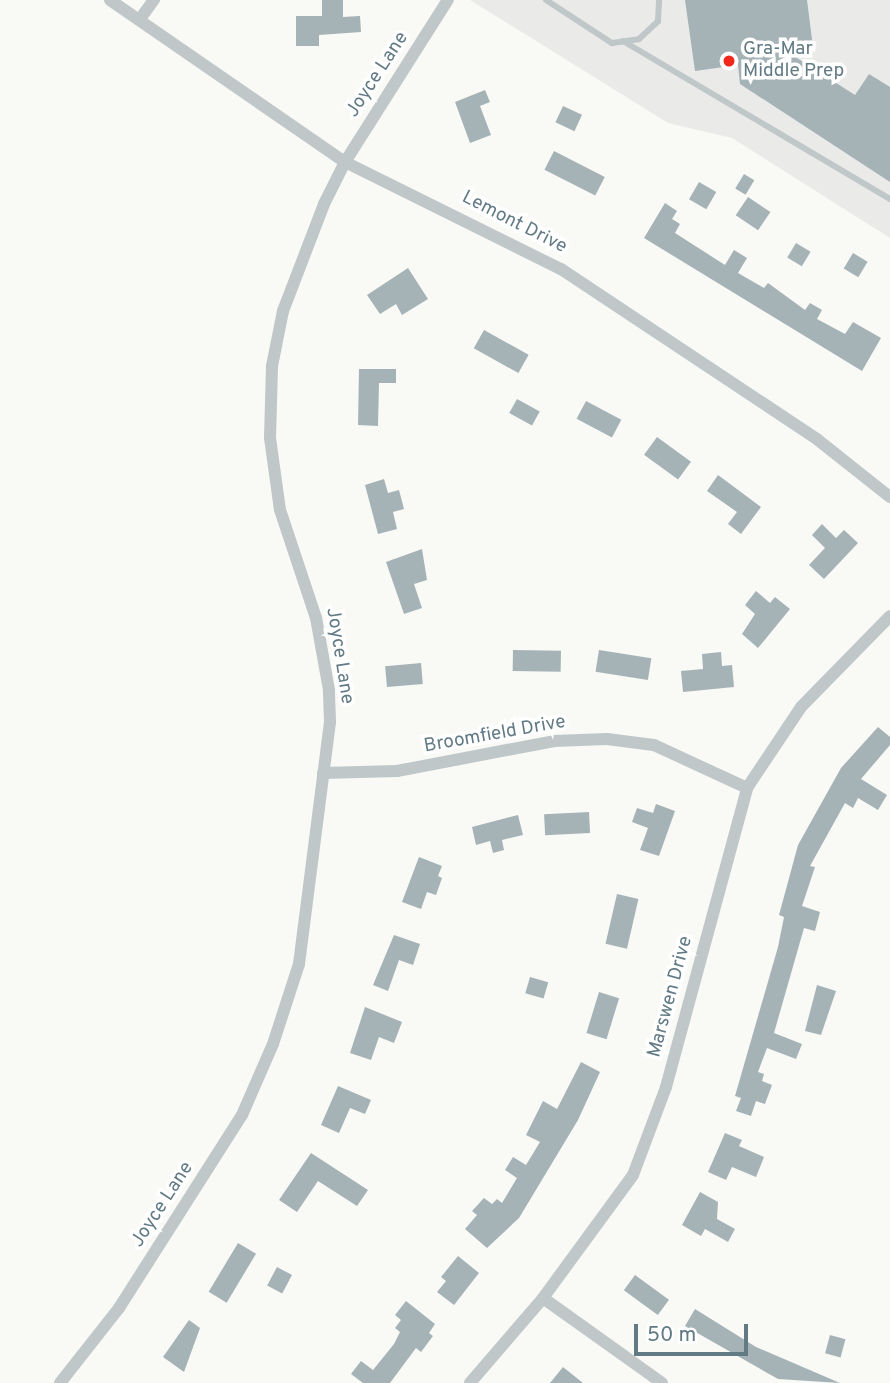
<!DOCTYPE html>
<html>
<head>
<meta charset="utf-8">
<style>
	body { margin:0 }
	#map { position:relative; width:890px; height:1383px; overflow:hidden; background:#f9f9f6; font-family:Overpass,sans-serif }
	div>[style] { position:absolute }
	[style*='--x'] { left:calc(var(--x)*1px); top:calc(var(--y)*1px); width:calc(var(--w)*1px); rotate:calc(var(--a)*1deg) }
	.built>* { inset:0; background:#eaeae9 }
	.building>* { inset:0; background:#a5b3b7; transform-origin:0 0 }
	.service>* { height:6px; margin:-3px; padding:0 3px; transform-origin:3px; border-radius:3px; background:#bfc7c9 }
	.minor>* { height:12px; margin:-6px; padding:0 6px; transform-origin:6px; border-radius:6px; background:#bfc7c9 }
	.dots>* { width:19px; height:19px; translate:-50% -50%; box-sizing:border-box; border:4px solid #fff; border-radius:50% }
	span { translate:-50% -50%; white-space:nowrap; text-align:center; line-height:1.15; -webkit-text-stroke:7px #fff; paint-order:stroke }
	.poi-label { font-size:19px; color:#617a84 }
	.left { translate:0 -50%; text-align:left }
	.street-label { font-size:19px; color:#617a84 }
	.scale { position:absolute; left:634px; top:1324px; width:114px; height:32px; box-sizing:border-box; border:4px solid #617a84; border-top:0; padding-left:9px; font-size:21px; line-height:24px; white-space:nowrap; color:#617a84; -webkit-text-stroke:5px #fff; paint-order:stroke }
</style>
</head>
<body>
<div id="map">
	<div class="built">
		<i style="clip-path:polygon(470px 0,890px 0,890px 238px,732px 138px,668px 123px)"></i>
	</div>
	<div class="building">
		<i style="clip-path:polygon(322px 0,343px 0,343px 17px,360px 16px,361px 32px,319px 35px,319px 46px,296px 46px,296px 16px,322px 16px)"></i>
		<i style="clip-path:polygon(685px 0,807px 0,813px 47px,786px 51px,855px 95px,869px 74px,890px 87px,890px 182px,740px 84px,738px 65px,695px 71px)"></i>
		<i style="clip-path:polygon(485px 90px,490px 102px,480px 106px,491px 135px,470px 143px,455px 102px)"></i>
		<i style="left:563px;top:106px;width:21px;height:18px;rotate:25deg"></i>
		<i style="left:554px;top:151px;width:57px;height:21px;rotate:27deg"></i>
		<i style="left:744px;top:174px;width:12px;height:17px;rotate:31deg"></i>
		<i style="left:699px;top:182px;width:20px;height:20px;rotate:30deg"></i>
		<i style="left:748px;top:197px;width:27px;height:22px;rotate:34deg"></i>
		<i style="clip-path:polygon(665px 203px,677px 211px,672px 219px,680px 224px,675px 233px,725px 265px,734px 250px,747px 258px,738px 273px,764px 288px,768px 283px,805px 310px,810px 303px,822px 310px,817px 319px,845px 334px,853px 322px,881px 338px,862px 371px,644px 238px)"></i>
		<i style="left:796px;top:243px;width:17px;height:17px;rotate:31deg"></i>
		<i style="left:853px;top:253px;width:17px;height:18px;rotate:31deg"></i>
		<i style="clip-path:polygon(408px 268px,428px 299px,402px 315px,396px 304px,380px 314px,367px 295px)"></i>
		<i style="left:484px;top:330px;width:51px;height:21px;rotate:29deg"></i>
		<i style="clip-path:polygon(359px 369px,396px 369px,396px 383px,379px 383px,378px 426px,358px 425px)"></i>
		<i style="left:517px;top:399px;width:26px;height:16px;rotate:29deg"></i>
		<i style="left:586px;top:401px;width:40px;height:20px;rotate:28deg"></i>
		<i style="left:657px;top:437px;width:42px;height:22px;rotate:36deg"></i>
		<i style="clip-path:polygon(718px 475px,761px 507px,741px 534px,728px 524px,737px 512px,707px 491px)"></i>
		<i style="clip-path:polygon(384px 479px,388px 493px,399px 490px,404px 509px,393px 512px,397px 529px,378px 534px,365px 485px)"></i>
		<i style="clip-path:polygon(822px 524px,836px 538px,844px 530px,858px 543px,824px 579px,809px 565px,825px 548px,812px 535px)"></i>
		<i style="clip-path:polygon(422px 549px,427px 580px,414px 584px,422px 608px,404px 614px,386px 562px)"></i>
		<i style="clip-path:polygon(756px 591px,770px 603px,775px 597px,790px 609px,758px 648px,742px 634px,755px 614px,745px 605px)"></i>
		<i style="left:513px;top:650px;width:48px;height:21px;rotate:1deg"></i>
		<i style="left:599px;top:650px;width:53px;height:22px;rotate:9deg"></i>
		<i style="clip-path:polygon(721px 652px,722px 666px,732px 665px,734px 687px,683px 692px,681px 671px,703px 669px,702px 654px)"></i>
		<i style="left:421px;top:663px;width:21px;height:36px;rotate:85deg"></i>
		<i style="clip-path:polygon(878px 727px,890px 737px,890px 745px,861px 779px,887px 795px,878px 810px,858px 798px,853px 808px,845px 803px,810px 866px,815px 867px,802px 906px,820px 912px,815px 931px,804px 928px,774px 1033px,802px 1044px,796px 1059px,767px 1048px,758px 1072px,764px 1074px,762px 1081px,772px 1085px,765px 1104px,756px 1101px,751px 1116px,736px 1111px,741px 1098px,735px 1096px,778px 947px,784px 917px,779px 915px,798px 845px,841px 768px)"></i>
		<i style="clip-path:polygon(656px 804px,675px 811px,659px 856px,640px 850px,648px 828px,632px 822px,637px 808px,653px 813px)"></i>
		<i style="left:589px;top:812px;width:21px;height:45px;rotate:87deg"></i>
		<i style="clip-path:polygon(518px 815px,523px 835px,502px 840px,504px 850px,493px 853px,490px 841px,476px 845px,472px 827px)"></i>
		<i style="clip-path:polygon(419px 857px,442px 866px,438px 876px,442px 878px,436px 895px,427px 892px,421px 909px,402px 902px)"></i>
		<i style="left:617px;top:894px;width:22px;height:51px;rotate:13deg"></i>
		<i style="clip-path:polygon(394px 935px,420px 944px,413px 965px,399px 960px,388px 991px,373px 985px)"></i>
		<i style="left:530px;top:977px;width:19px;height:17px;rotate:16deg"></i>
		<i style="clip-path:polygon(817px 985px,836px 991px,821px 1035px,805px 1031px)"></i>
		<i style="left:599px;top:992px;width:21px;height:43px;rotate:17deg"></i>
		<i style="clip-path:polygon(365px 1007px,402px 1022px,394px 1043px,379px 1037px,371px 1060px,350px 1053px)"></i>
		<i style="clip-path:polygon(581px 1062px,600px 1072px,578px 1120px,519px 1218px,487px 1248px,465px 1229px,477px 1215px,472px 1211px,484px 1198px,492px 1204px,497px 1199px,502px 1203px,517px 1178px,505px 1170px,513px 1157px,526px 1165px,540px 1142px,526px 1135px,543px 1101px,557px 1109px)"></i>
		<i style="clip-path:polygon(338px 1086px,371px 1100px,365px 1114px,350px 1108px,339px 1133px,321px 1125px)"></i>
		<i style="clip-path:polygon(725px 1133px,742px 1140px,739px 1146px,764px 1157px,756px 1177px,732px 1167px,726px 1180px,708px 1172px)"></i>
		<i style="clip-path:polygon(311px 1153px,368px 1190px,357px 1206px,318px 1181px,297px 1212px,279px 1200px)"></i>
		<i style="clip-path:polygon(700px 1192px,718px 1202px,717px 1219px,735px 1229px,728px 1242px,705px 1229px,701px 1236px,682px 1225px)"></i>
		<i style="left:238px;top:1243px;width:21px;height:57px;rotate:31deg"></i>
		<i style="clip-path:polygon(458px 1256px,479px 1273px,454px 1305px,437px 1292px,446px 1281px,441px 1277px)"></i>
		<i style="left:277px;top:1267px;width:17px;height:21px;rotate:28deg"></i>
		<i style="left:635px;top:1275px;width:42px;height:19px;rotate:36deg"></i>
		<i style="clip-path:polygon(406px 1301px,435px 1324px,429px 1333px,433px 1336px,421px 1352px,416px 1348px,390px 1383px,363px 1383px,351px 1374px,361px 1361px,373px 1370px,394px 1344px,400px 1332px,395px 1328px,401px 1320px,395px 1315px)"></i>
		<i style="clip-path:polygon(695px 1309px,756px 1347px,840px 1383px,778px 1379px,685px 1326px)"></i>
		<i style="clip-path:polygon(189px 1320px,200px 1328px,184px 1372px,163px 1357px)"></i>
		<i style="left:830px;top:1335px;width:16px;height:19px;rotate:15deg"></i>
		<i style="clip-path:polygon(563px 1367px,583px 1383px,550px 1383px)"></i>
	</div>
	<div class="service">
		<i style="--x:546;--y:0;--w:79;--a:33.1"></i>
		<i style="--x:612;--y:43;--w:27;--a:-8"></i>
		<i style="--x:639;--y:39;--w:26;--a:-43"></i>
		<i style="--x:658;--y:21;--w:21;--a:-87"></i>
		<i style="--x:623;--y:41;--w:310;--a:30.6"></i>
	</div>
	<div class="minor">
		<i style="--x:110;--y:0;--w:285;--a:34.6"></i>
		<i style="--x:345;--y:162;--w:241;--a:26.4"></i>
		<i style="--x:561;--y:269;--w:309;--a:33.6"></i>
		<i style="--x:818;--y:440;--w:92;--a:38.4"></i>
		<i style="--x:140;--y:19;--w:24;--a:-54"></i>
		<i style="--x:323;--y:773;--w:74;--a:-1.5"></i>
		<i style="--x:397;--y:771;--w:160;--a:-10.8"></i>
		<i style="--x:554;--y:741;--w:53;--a:-2.2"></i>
		<i style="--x:607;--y:739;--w:47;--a:7.3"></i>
		<i style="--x:654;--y:745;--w:102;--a:24.8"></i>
		<i style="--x:543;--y:1298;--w:146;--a:35.5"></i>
		<i style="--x:60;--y:1383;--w:95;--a:-51.8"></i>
		<i style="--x:119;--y:1308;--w:229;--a:-57.5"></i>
		<i style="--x:242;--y:1115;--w:77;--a:-66.4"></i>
		<i style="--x:273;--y:1044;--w:84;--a:-72"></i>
		<i style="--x:299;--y:964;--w:244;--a:-82.7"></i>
		<i style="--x:330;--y:722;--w:32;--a:-92"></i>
		<i style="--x:329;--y:690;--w:73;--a:-100.2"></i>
		<i style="--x:316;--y:618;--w:114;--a:-108.4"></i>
		<i style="--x:280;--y:510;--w:73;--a:-97.9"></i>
		<i style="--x:270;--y:438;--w:72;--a:-88.4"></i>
		<i style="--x:272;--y:366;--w:56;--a:-78.7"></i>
		<i style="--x:283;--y:311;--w:115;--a:-69"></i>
		<i style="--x:324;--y:204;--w:47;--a:-63.4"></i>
		<i style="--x:345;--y:162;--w:192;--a:-57.6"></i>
		<i style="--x:470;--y:1383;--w:112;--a:-49.3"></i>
		<i style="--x:543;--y:1298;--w:152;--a:-53.8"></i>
		<i style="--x:633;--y:1175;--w:94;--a:-69.4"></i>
		<i style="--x:666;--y:1087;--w:310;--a:-74.8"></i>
		<i style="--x:747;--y:788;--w:97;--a:-56.3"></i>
		<i style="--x:801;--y:707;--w:127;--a:-45.6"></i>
	</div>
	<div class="dots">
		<i style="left:729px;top:61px;background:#f3281d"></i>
	</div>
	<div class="poi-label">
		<span class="left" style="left:743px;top:61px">Gra-Mar<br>Middle Prep</span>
	</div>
	<div class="street-label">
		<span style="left:378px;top:75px;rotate:-57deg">Joyce Lane</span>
		<span style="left:514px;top:223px;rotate:27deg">Lemont Drive</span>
		<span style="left:339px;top:656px;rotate:81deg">Joyce Lane</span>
		<span style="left:495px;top:735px;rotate:-10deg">Broomfield Drive</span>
		<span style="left:671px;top:997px;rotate:-75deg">Marswen Drive</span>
		<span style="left:163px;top:1205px;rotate:-57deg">Joyce Lane</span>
	</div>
	<div class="scale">50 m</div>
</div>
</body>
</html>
